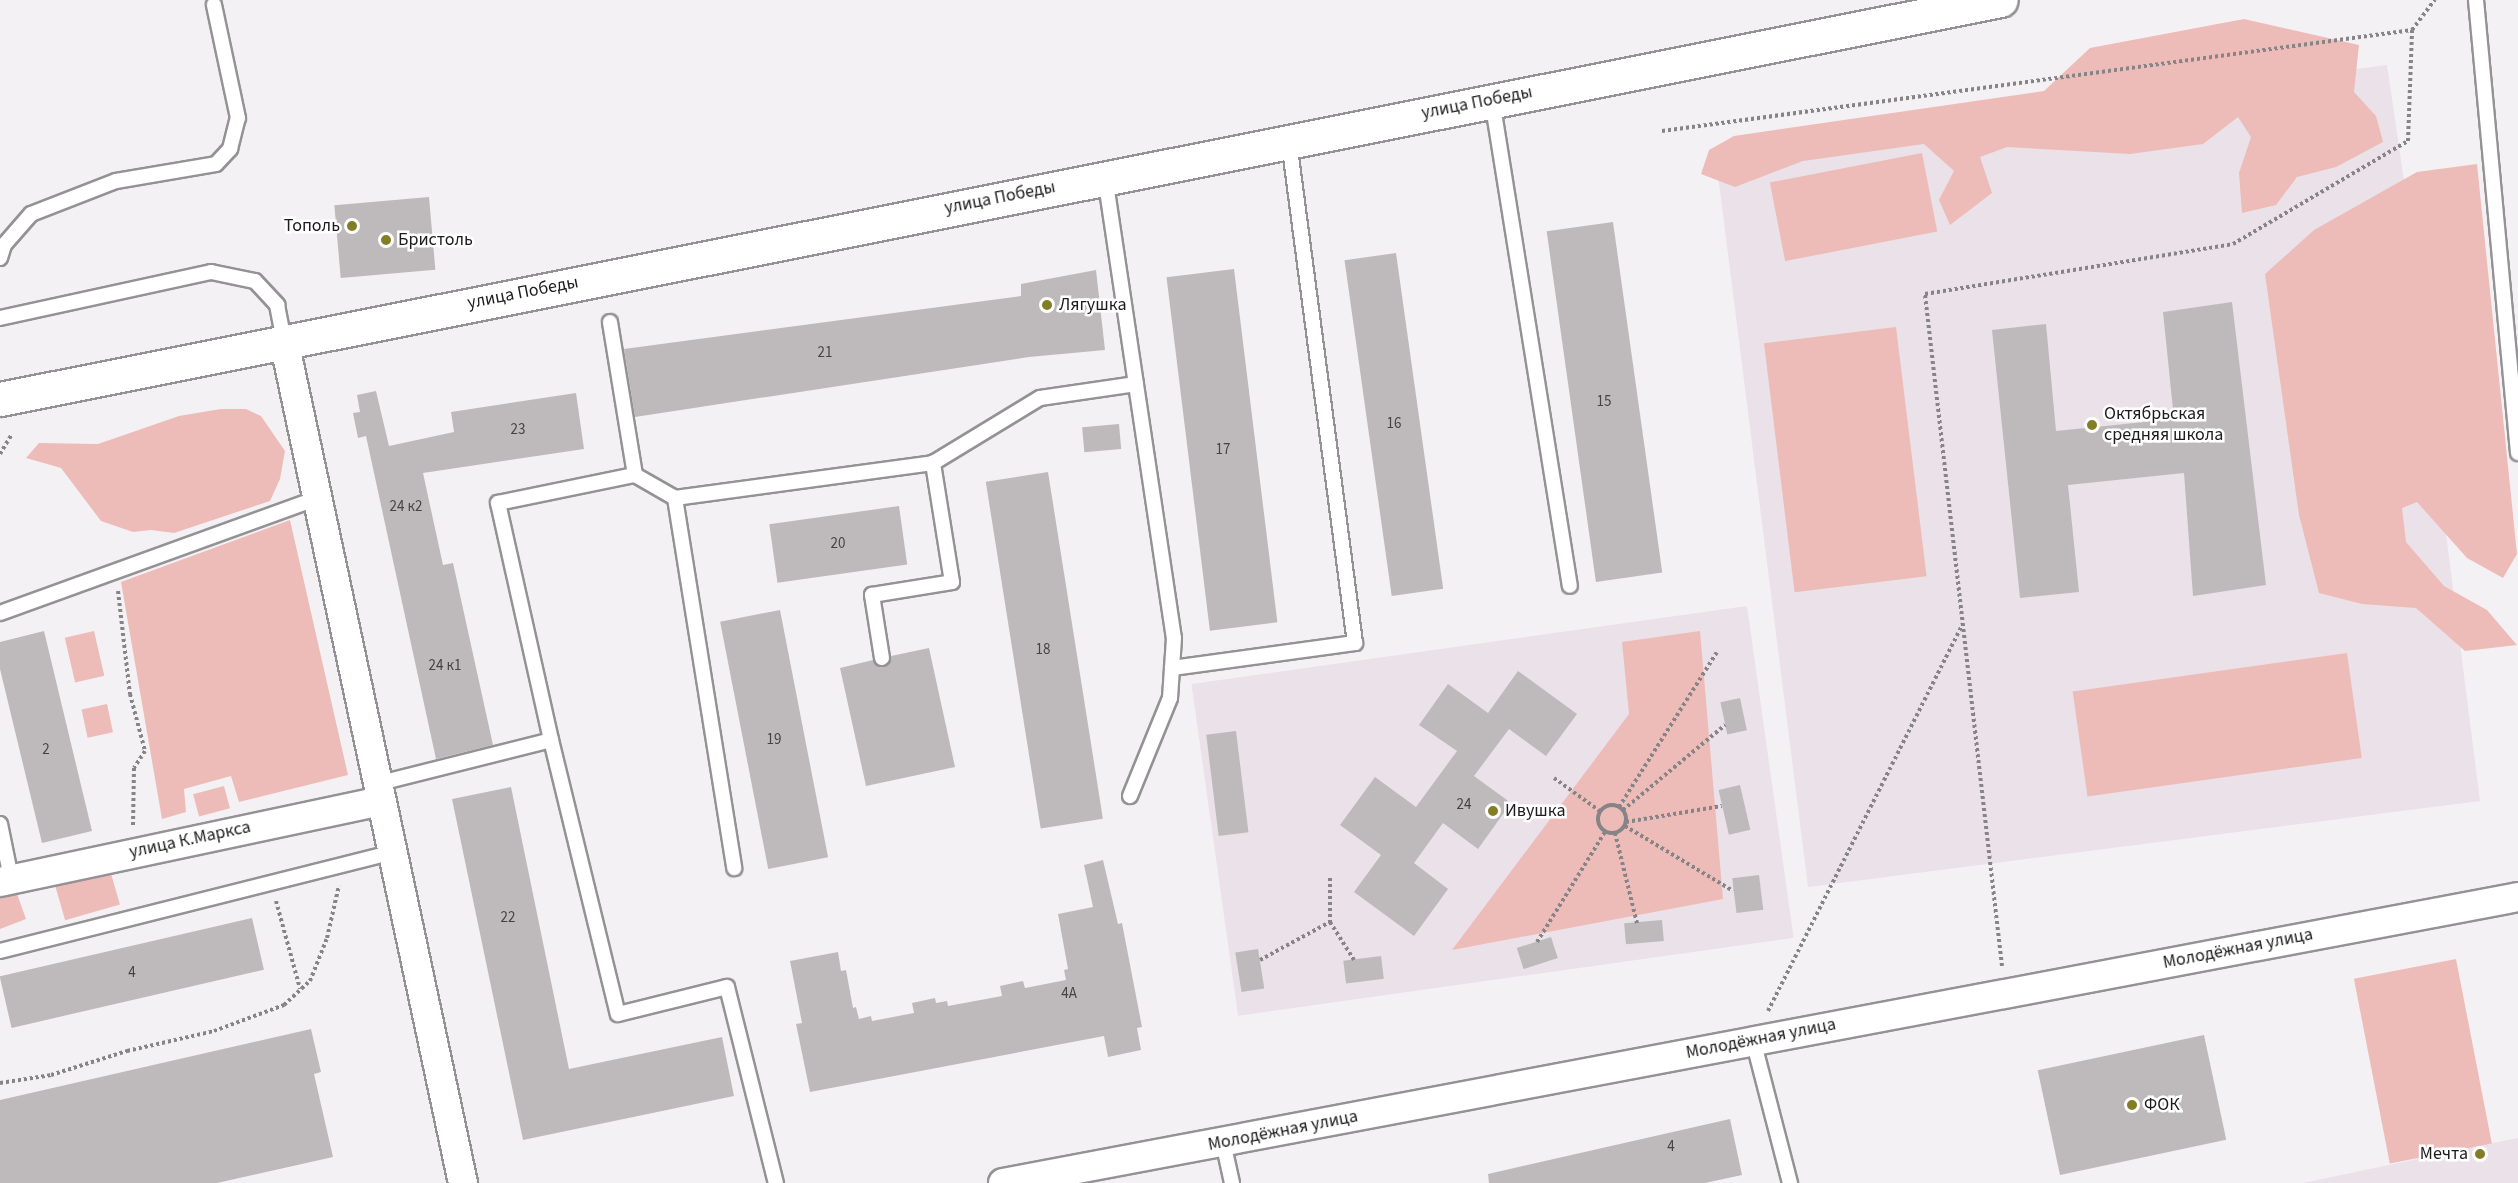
<!DOCTYPE html>
<html>
<head>
<meta charset="utf-8">
<style>
	body { margin:0 }
	#map { position:relative; width:2518px; height:1183px; overflow:hidden; background:#f4f1f4; font-family:"Source Sans 3",sans-serif }
	div>[style] { position:absolute }
	[style*='--x'] { left:calc(var(--x)*1px); top:calc(var(--y)*1px); width:calc(var(--w)*1px); rotate:calc(var(--a)*1deg) }
	.built>* { inset:0; background:#eae1e9; transform-origin:0 0 }
	.green>* { inset:0; background:#edbcb8; transform-origin:0 0 }
	.building>* { inset:0; background:#bebabc; transform-origin:0 0 }
	.path>* { height:4px; margin-top:-2px; transform-origin:0; background:repeating-linear-gradient(90deg,#868486 0 3px,transparent 0 6px) }
	.path>.ring { margin:-2px; padding:0; box-sizing:content-box; background:none; border:4px solid #868486; border-radius:50% }
	.roads { filter:drop-shadow(2px 0 #949294) drop-shadow(-2px 0 #949294) drop-shadow(0 2px #949294) drop-shadow(0 -2px #949294) }
	.service>* { height:14px; margin:-7px; padding:0 7px; transform-origin:7px; border-radius:7px; background:#fff }
	.minor>* { height:28px; margin:-14px; padding:0 14px; transform-origin:14px; border-radius:14px; background:#fff }
	.tertiary>* { height:33px; margin:-16.5px; padding:0 16.5px; transform-origin:16.5px; border-radius:16.5px; background:#fff }
	.dots>* { width:16px; height:16px; translate:-50% -50%; box-sizing:border-box; border:3px solid #fff; border-radius:50% }
	span { translate:-50% -50%; white-space:nowrap; text-align:center; line-height:1.15; -webkit-text-stroke:5px #fff; paint-order:stroke }
	.number-label { font-size:15px; color:#454445 }
	.number-label span { -webkit-text-stroke-width:0 }
	.street-label { font-size:18px; color:#1d1c1d }
	.poi-label { font-size:18px; color:#1d1c1d }
	.right { translate:-100% -50%; text-align:right }
	.left { translate:0 -50%; text-align:left }
</style>
</head>
<body>
<div id="map">
	<div class="built">
		<i style="clip-path:polygon(2387px 65px,2426px 331px,2444px 518px,2480px 801px,1808px 887px,1715px 151px)"></i>
		<i style="left:1747px;top:606px;width:335px;height:561px;rotate:82deg"></i>
		<i style="clip-path:polygon(2518px 1138px,2518px 1183px,2303px 1183px,2493px 1143px)"></i>
	</div>
	<div class="green">
		<i style="clip-path:polygon(2244px 19px,2359px 45px,2354px 92px,2376px 116px,2383px 142px,2336px 167px,2297px 177px,2276px 205px,2242px 213px,2239px 173px,2251px 137px,2238px 117px,2203px 144px,2130px 154px,2007px 147px,1980px 157px,1992px 193px,1950px 225px,1939px 200px,1954px 171px,1924px 144px,1803px 161px,1735px 187px,1701px 174px,1709px 150px,1734px 136px,2044px 91px,2090px 48px)"></i>
		<i style="left:1922px;top:153px;width:80px;height:155px;rotate:79deg"></i>
		<i style="clip-path:polygon(2477px 164px,2517px 554px,2503px 578px,2467px 558px,2417px 502px,2402px 508px,2406px 542px,2444px 586px,2487px 610px,2517px 645px,2465px 651px,2416px 608px,2362px 604px,2319px 593px,2299px 515px,2265px 274px,2314px 230px,2417px 172px)"></i>
		<i style="left:1896px;top:327px;width:251px;height:133px;rotate:83deg"></i>
		<i style="clip-path:polygon(221px 409px,246px 409px,261px 416px,285px 451px,280px 479px,270px 501px,174px 533px,151px 530px,133px 532px,101px 521px,61px 468px,26px 458px,39px 443px,98px 444px,179px 416px)"></i>
		<i style="clip-path:polygon(290px 520px,348px 775px,239px 802px,231px 776px,184px 789px,186px 812px,162px 819px,121px 582px)"></i>
		<i style="left:94px;top:631px;width:46px;height:30px;rotate:77deg"></i>
		<i style="clip-path:polygon(1700px 631px,1723px 899px,1452px 950px,1629px 714px,1622px 642px)"></i>
		<i style="left:2347px;top:653px;width:106px;height:277px;rotate:82deg"></i>
		<i style="left:107px;top:704px;width:29px;height:26px;rotate:78deg"></i>
		<i style="left:224px;top:786px;width:23px;height:32px;rotate:75deg"></i>
		<i style="left:110px;top:870px;width:36px;height:57px;rotate:74deg"></i>
		<i style="clip-path:polygon(16px 891px,26px 919px,0 929px,0 896px)"></i>
		<i style="left:2456px;top:959px;width:188px;height:104px;rotate:79deg"></i>
	</div>
	<div class="building">
		<i style="left:429px;top:197px;width:73px;height:95px;rotate:85deg"></i>
		<i style="left:1613px;top:222px;width:354px;height:67px;rotate:82deg"></i>
		<i style="left:1396px;top:253px;width:339px;height:52px;rotate:82deg"></i>
		<i style="left:1234px;top:269px;width:356px;height:68px;rotate:83deg"></i>
		<i style="clip-path:polygon(1096px 270px,1105px 350px,1029px 357px,635px 417px,624px 349px,1021px 296px,1021px 284px)"></i>
		<i style="clip-path:polygon(2232px 302px,2266px 585px,2193px 596px,2184px 473px,2068px 485px,2079px 592px,2020px 598px,1992px 330px,2046px 324px,2056px 431px,2174px 419px,2163px 312px)"></i>
		<i style="clip-path:polygon(376px 391px,389px 446px,454px 432px,451px 412px,576px 393px,584px 449px,423px 473px,443px 565px,453px 563px,493px 745px,436px 759px,366px 436px,358px 438px,353px 413px,360px 412px,357px 395px)"></i>
		<i style="left:1119px;top:424px;width:25px;height:37px;rotate:85deg"></i>
		<i style="left:1048px;top:472px;width:351px;height:63px;rotate:81deg"></i>
		<i style="left:899px;top:506px;width:59px;height:131px;rotate:82deg"></i>
		<i style="left:780px;top:610px;width:252px;height:61px;rotate:79deg"></i>
		<i style="clip-path:polygon(44px 631px,92px 831px,42px 843px,0 669px,0 642px)"></i>
		<i style="clip-path:polygon(929px 648px,955px 767px,866px 786px,840px 668px,873px 660px,884px 667px,891px 656px)"></i>
		<i style="clip-path:polygon(1518px 671px,1577px 714px,1546px 756px,1509px 729px,1474px 776px,1511px 803px,1478px 849px,1443px 823px,1414px 863px,1448px 889px,1414px 936px,1354px 892px,1381px 855px,1340px 825px,1375px 777px,1416px 807px,1457px 751px,1419px 725px,1448px 684px,1488px 713px)"></i>
		<i style="left:1740px;top:698px;width:33px;height:20px;rotate:78deg"></i>
		<i style="left:1236px;top:731px;width:102px;height:30px;rotate:83deg"></i>
		<i style="left:1740px;top:785px;width:46px;height:22px;rotate:77deg"></i>
		<i style="clip-path:polygon(511px 787px,569px 1069px,722px 1037px,734px 1096px,523px 1140px,452px 799px)"></i>
		<i style="clip-path:polygon(1103px 860px,1118px 924px,1122px 923px,1142px 1027px,1137px 1028px,1141px 1050px,1108px 1057px,1104px 1036px,810px 1092px,796px 1024px,802px 1023px,790px 961px,838px 952px,841px 971px,846px 970px,853px 1008px,856px 1007px,859px 1019px,871px 1016px,872px 1021px,914px 1013px,912px 1003px,935px 998px,936px 1003px,947px 1001px,948px 1006px,1002px 996px,1000px 986px,1023px 981px,1025px 988px,1066px 980px,1064px 970px,1068px 969px,1058px 914px,1093px 907px,1084px 865px)"></i>
		<i style="left:1759px;top:875px;width:35px;height:27px;rotate:83deg"></i>
		<i style="left:252px;top:918px;width:53px;height:259px;rotate:77deg"></i>
		<i style="left:1662px;top:920px;width:21px;height:38px;rotate:85deg"></i>
		<i style="left:1551px;top:937px;width:22px;height:36px;rotate:72deg"></i>
		<i style="left:1258px;top:949px;width:40px;height:23px;rotate:81deg"></i>
		<i style="left:1381px;top:956px;width:23px;height:38px;rotate:83deg"></i>
		<i style="clip-path:polygon(311px 1029px,321px 1072px,314px 1074px,333px 1157px,217px 1183px,0 1183px,0 1100px)"></i>
		<i style="left:2204px;top:1035px;width:107px;height:170px;rotate:78deg"></i>
		<i style="clip-path:polygon(1730px 1119px,1742px 1175px,1705px 1183px,1489px 1183px,1488px 1174px)"></i>
	</div>
	<div class="path">
		<i style="--x:1662;--y:131;--w:757;--a:-7.67"></i>
		<i style="--x:0;--y:454;--w:23;--a:-59"></i>
		<i style="--x:118;--y:591;--w:104;--a:83.4"></i>
		<i style="--x:130;--y:694;--w:59;--a:75.3"></i>
		<i style="--x:145;--y:751;--w:20;--a:123"></i>
		<i style="--x:134;--y:768;--w:58;--a:91"></i>
		<i style="--x:1554;--y:778;--w:57;--a:35.7"></i>
		<i class="ring" style="left:1598px;top:805px;width:24px;height:24px"></i>
		<i style="--x:1619;--y:807;--w:183;--a:-57.7"></i>
		<i style="--x:1623;--y:810;--w:133;--a:-39.8"></i>
		<i style="--x:1626;--y:822;--w:97;--a:-9.5"></i>
		<i style="--x:1625;--y:826;--w:126;--a:31"></i>
		<i style="--x:1615;--y:833;--w:93;--a:76.3"></i>
		<i style="--x:1330;--y:878;--w:44;--a:90"></i>
		<i style="--x:1330;--y:922;--w:45;--a:57.7"></i>
		<i style="--x:276;--y:901;--w:91;--a:74.7"></i>
		<i style="--x:1537;--y:942;--w:129;--a:-58.3"></i>
		<i style="--x:1260;--y:960;--w:80;--a:-28.5"></i>
		<i style="--x:2002;--y:966;--w:676;--a:-96.54"></i>
		<i style="--x:1925;--y:294;--w:312;--a:-9.2"></i>
		<i style="--x:2233;--y:244;--w:203;--a:-30.5"></i>
		<i style="--x:2408;--y:141;--w:111;--a:-87.9"></i>
		<i style="--x:2412;--y:30;--w:38;--a:-53"></i>
		<i style="--x:1768;--y:1011;--w:434;--a:-63.3"></i>
		<i style="--x:0;--y:1083;--w:52;--a:-8.9"></i>
		<i style="--x:51;--y:1075;--w:80;--a:-17.5"></i>
		<i style="--x:127;--y:1051;--w:89;--a:-12.9"></i>
		<i style="--x:214;--y:1031;--w:75;--a:-20.4"></i>
		<i style="--x:284;--y:1005;--w:35;--a:-43"></i>
		<i style="--x:310;--y:981;--w:46;--a:-68.4"></i>
		<i style="--x:327;--y:938;--w:54;--a:-77.2"></i>
	</div>
	<div class="roads">
		<div class="service">
			<i style="--x:2476;--y:0;--w:455;--a:84.7"></i>
			<i style="--x:1492;--y:100;--w:492;--a:80.9"></i>
			<i style="--x:1105;--y:177;--w:466;--a:81.5"></i>
			<i style="--x:1174;--y:638;--w:60;--a:93.8"></i>
			<i style="--x:1170;--y:698;--w:106;--a:112.2"></i>
			<i style="--x:0;--y:258;--w:14;--a:-73"></i>
			<i style="--x:4;--y:245;--w:41;--a:-48.9"></i>
			<i style="--x:31;--y:214;--w:91;--a:-21.2"></i>
			<i style="--x:116;--y:181;--w:101;--a:-9.6"></i>
			<i style="--x:216;--y:164;--w:21;--a:-47"></i>
			<i style="--x:230;--y:149;--w:32;--a:-76"></i>
			<i style="--x:238;--y:118;--w:116;--a:-102"></i>
			<i style="--x:0;--y:318;--w:216;--a:-12.3"></i>
			<i style="--x:211;--y:272;--w:45;--a:11.6"></i>
			<i style="--x:255;--y:281;--w:33;--a:47"></i>
			<i style="--x:277;--y:305;--w:37;--a:79"></i>
			<i style="--x:635;--y:475;--w:46;--a:29.9"></i>
			<i style="--x:675;--y:498;--w:260;--a:-7.7"></i>
			<i style="--x:933;--y:463;--w:125;--a:-31.3"></i>
			<i style="--x:1040;--y:398;--w:97;--a:-8.3"></i>
			<i style="--x:675;--y:498;--w:375;--a:80.9"></i>
			<i style="--x:0;--y:613;--w:338;--a:-19.9"></i>
			<i style="--x:882;--y:658;--w:64;--a:-99"></i>
			<i style="--x:872;--y:595;--w:81;--a:-9.2"></i>
			<i style="--x:952;--y:582;--w:121;--a:-99.1"></i>
			<i style="--x:1172;--y:668;--w:185;--a:-7.8"></i>
			<i style="--x:1355;--y:643;--w:505;--a:-97.5"></i>
			<i style="--x:551;--y:740;--w:243;--a:-102.6"></i>
			<i style="--x:498;--y:503;--w:140;--a:-11.6"></i>
			<i style="--x:635;--y:475;--w:155;--a:-99.3"></i>
			<i style="--x:376;--y:784;--w:180;--a:-14.1"></i>
			<i style="--x:551;--y:740;--w:282;--a:76.3"></i>
			<i style="--x:618;--y:1014;--w:112;--a:-13.9"></i>
			<i style="--x:727;--y:987;--w:202;--a:76"></i>
			<i style="--x:0;--y:824;--w:55;--a:78.5"></i>
			<i style="--x:0;--y:951;--w:403;--a:-14.1"></i>
			<i style="--x:1753;--y:1040;--w:148;--a:75.5"></i>
			<i style="--x:1223;--y:1142;--w:42;--a:77.6"></i>
		</div>
		<div class="minor">
			<i style="--x:284;--y:341;--w:861;--a:78"></i>
			<i style="--x:0;--y:882;--w:389;--a:-12"></i>
			<i style="--x:1003;--y:1183;--w:1542;--a:-10.69"></i>
		</div>
		<div class="tertiary">
			<i style="--x:0;--y:399;--w:2040;--a:-11.28"></i>
		</div>
	</div>
	<div class="dots">
		<i style="left:352px;top:226px;background:#817e26"></i>
		<i style="left:386px;top:240px;background:#817e26"></i>
		<i style="left:1047px;top:305px;background:#817e26"></i>
		<i style="left:2092px;top:425px;background:#817e26"></i>
		<i style="left:1493px;top:811px;background:#817e26"></i>
		<i style="left:2132px;top:1105px;background:#817e26"></i>
		<i style="left:2480px;top:1154px;background:#817e26"></i>
	</div>
	<div class="number-label">
		<span style="left:825px;top:353px">21</span>
		<span style="left:1604px;top:402px">15</span>
		<span style="left:1394px;top:424px">16</span>
		<span style="left:518px;top:430px">23</span>
		<span style="left:1223px;top:450px">17</span>
		<span style="left:406px;top:507px">24 к2</span>
		<span style="left:838px;top:544px">20</span>
		<span style="left:1043px;top:650px">18</span>
		<span style="left:445px;top:666px">24 к1</span>
		<span style="left:774px;top:740px">19</span>
		<span style="left:46px;top:750px">2</span>
		<span style="left:1464px;top:805px">24</span>
		<span style="left:508px;top:918px">22</span>
		<span style="left:132px;top:973px">4</span>
		<span style="left:1069px;top:994px">4А</span>
		<span style="left:1671px;top:1147px">4</span>
	</div>
	<div class="street-label">
		<span style="left:1477px;top:103px;rotate:-11deg">улица Победы</span>
		<span style="left:1000px;top:198px;rotate:-11deg">улица Победы</span>
		<span style="left:523px;top:293px;rotate:-11deg">улица Победы</span>
		<span style="left:190px;top:840px;rotate:-12deg">улица К.Маркса</span>
		<span style="left:2238px;top:949px;rotate:-11deg">Молодёжная улица</span>
		<span style="left:1761px;top:1039px;rotate:-11deg">Молодёжная улица</span>
		<span style="left:1283px;top:1131px;rotate:-11deg">Молодёжная улица</span>
	</div>
	<div class="poi-label">
		<span class="right" style="left:340px;top:226px">Тополь</span>
		<span class="left" style="left:398px;top:240px">Бристоль</span>
		<span class="left" style="left:1059px;top:305px">Лягушка</span>
		<span class="left" style="left:2104px;top:425px">Октябрьская<br>средняя школа</span>
		<span class="left" style="left:1505px;top:811px">Ивушка</span>
		<span class="left" style="left:2144px;top:1105px">ФОК</span>
		<span class="right" style="left:2468px;top:1154px">Мечта</span>
	</div>
</div>
</body>
</html>
